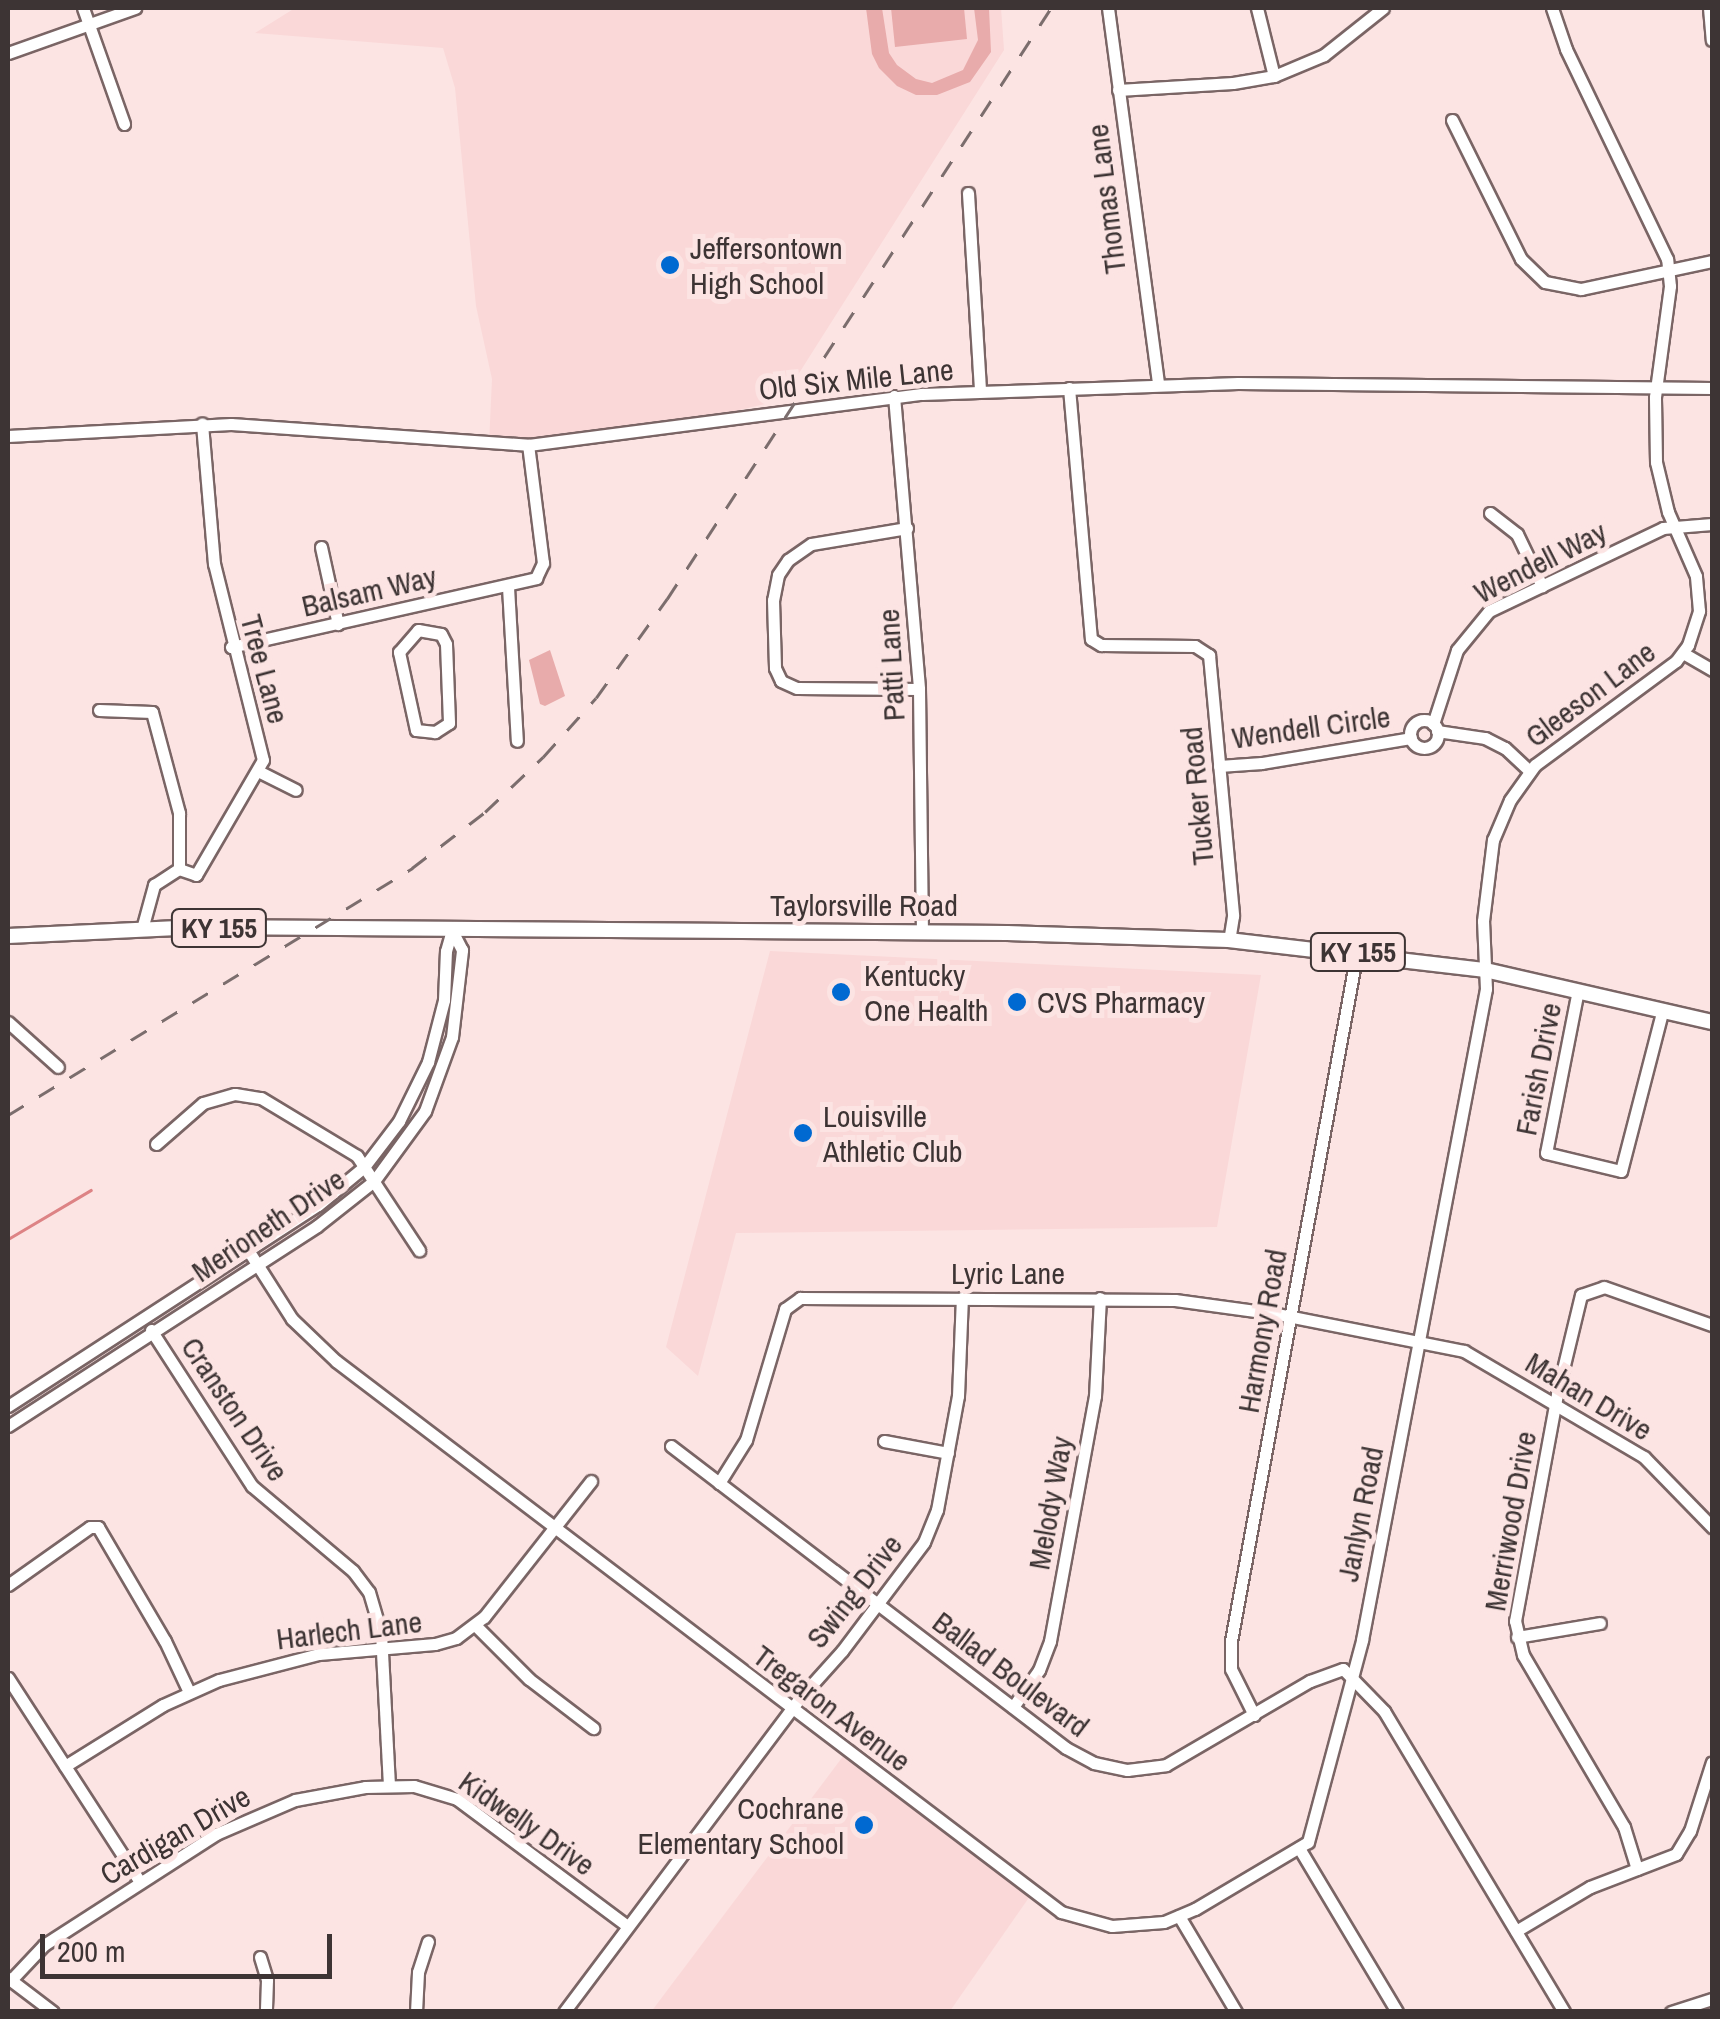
<!DOCTYPE html>
<html>
<head>
<meta charset="utf-8">
<style>
	body { margin:0 }
	#map { position:relative; width:1720px; height:2019px; overflow:hidden; background:#fce4e3; font-family:"Archivo Narrow",sans-serif }
	div>[style] { position:absolute }
	[style*='--x'] { left:calc(var(--x)*1px); top:calc(var(--y)*1px); width:calc(var(--w)*1px); rotate:calc(var(--a)*1deg) }
	.built>* { inset:0; background:#fad8d8 }
	.green>* { inset:0; background:#e8abab }
	.stream>* { height:2.5px; margin:-1.25px; padding:0 1.25px; transform-origin:1.25px; border-radius:1.25px; background:#dd8385 }
	.roads { filter:drop-shadow(2px 0 #7a6565) drop-shadow(-2px 0 #7a6565) drop-shadow(0 2px #7a6565) drop-shadow(0 -2px #7a6565) }
	.minor>* { height:11px; margin:-5.5px; padding:0 5.5px; transform-origin:5.5px; border-radius:5.5px; background:#fff }
	.minor>.ring { margin:-5.5px; padding:0; box-sizing:content-box; background:none; border:11px solid #fff; border-radius:50% }
	.major>* { height:14px; margin:-7px; padding:0 7px; transform-origin:7px; border-radius:7px; background:#fff }
	.rail>* { height:2.5px; margin-top:-1.25px; transform-origin:0; background:repeating-linear-gradient(90deg,#7b6d6d 0 18px,transparent 0 36px) }
	.dots>* { width:28px; height:28px; translate:-50% -50%; box-sizing:border-box; border:5px solid #fce4e3; border-radius:50% }
	span { translate:-50% -50%; white-space:nowrap; text-align:center; line-height:1.15; -webkit-text-stroke:10px #fce4e3; paint-order:stroke }
	.shield-label span { padding:2px 8px; background:#fce4e3; border:2px solid; border-radius:8px; -webkit-text-stroke-width:0 }
	.shield-label { font-size:28px; color:#3d3434; font-weight:700 }
	.street-label { font-size:30px; color:#3d3434 }
	.poi-label { font-size:30px; color:#3d3434 }
	.left { translate:0 -50%; text-align:left }
	.right { translate:-100% -50%; text-align:right }
	.frame { position:absolute; inset:0; border:10px solid #3d3434; pointer-events:none }
	.scale { position:absolute; left:40px; top:1934px; width:292px; height:45px; box-sizing:border-box; border:5px solid #3d3434; border-top:0; padding-left:12px; font-size:30px; line-height:35px; white-space:nowrap; color:#3d3434; -webkit-text-stroke:8px #fce4e3; paint-order:stroke }
</style>
</head>
<body>
<div id="map">
	<div class="built">
		<i style="clip-path:polygon(295px 8px,1001px 8px,1004px 50px,782px 400px,679px 424px,489px 444px,492px 379px,476px 306px,455px 88px,443px 48px,255px 33px)"></i>
		<i style="clip-path:polygon(770px 951px,1261px 975px,1217px 1227px,736px 1233px,698px 1376px,666px 1347px)"></i>
		<i style="clip-path:polygon(844px 1755px,1030px 1896px,950px 2011px,651px 2012px)"></i>
	</div>
	<div class="green">
		<i style="clip-path:polygon(866px 8px,882px 8px,889px 53px,897px 65px,916px 79px,932px 83px,963px 70px,978px 40px,974px 8px,989px 8px,991px 52px,970px 82px,937px 95px,916px 95px,897px 86px,879px 68px,872px 54px)"></i>
		<i style="clip-path:polygon(891px 8px,964px 8px,967px 39px,895px 47px)"></i>
		<i style="clip-path:polygon(550px 650px,565px 696px,545px 706px,540px 704px,529px 660px)"></i>
	</div>
	<div class="stream">
		<i style="--x:8;--y:1239;--w:96;--a:-30.6"></i>
	</div>
	<div class="roads">
		<div class="minor">
			<i style="--x:83;--y:8;--w:123;--a:70.5"></i>
			<i style="--x:1108;--y:8;--w:379;--a:82.4"></i>
			<i style="--x:1257;--y:8;--w:70;--a:76"></i>
			<i style="--x:1709;--y:8;--w:32;--a:85"></i>
			<i style="--x:8;--y:53;--w:135;--a:-19.5"></i>
			<i style="--x:1118;--y:90;--w:115;--a:-3.5"></i>
			<i style="--x:1233;--y:83;--w:42;--a:-9.7"></i>
			<i style="--x:1274;--y:76;--w:54;--a:-22.8"></i>
			<i style="--x:1324;--y:55;--w:75;--a:-38.5"></i>
			<i style="--x:1452;--y:120;--w:155;--a:63.6"></i>
			<i style="--x:1521;--y:259;--w:33;--a:44"></i>
			<i style="--x:1545;--y:282;--w:37;--a:11"></i>
			<i style="--x:1581;--y:289;--w:134;--a:-12.1"></i>
			<i style="--x:968;--y:193;--w:198;--a:86.5"></i>
			<i style="--x:1069;--y:388;--w:252;--a:85"></i>
			<i style="--x:1091;--y:639;--w:12;--a:31"></i>
			<i style="--x:1101;--y:645;--w:94;--a:0.6"></i>
			<i style="--x:1195;--y:646;--w:17;--a:33"></i>
			<i style="--x:1209;--y:655;--w:262;--a:84.7"></i>
			<i style="--x:1233;--y:916;--w:24;--a:99"></i>
			<i style="--x:894;--y:396;--w:294;--a:85.1"></i>
			<i style="--x:919;--y:689;--w:244;--a:89.3"></i>
			<i style="--x:8;--y:436;--w:223;--a:-3.1"></i>
			<i style="--x:231;--y:424;--w:298;--a:4"></i>
			<i style="--x:528;--y:445;--w:397;--a:-7.4"></i>
			<i style="--x:922;--y:394;--w:316;--a:-2"></i>
			<i style="--x:1238;--y:383;--w:474;--a:0.6"></i>
			<i style="--x:1490;--y:513;--w:34;--a:38"></i>
			<i style="--x:1517;--y:534;--w:58;--a:64.3"></i>
			<i style="--x:907;--y:528;--w:97;--a:170.5"></i>
			<i style="--x:811;--y:544;--w:28;--a:145"></i>
			<i style="--x:788;--y:560;--w:18;--a:124"></i>
			<i style="--x:778;--y:575;--w:25;--a:101"></i>
			<i style="--x:773;--y:600;--w:68;--a:88.3"></i>
			<i style="--x:775;--y:668;--w:14;--a:65"></i>
			<i style="--x:781;--y:681;--w:17;--a:24"></i>
			<i style="--x:797;--y:688;--w:122;--a:0.5"></i>
			<i style="--x:321;--y:547;--w:79;--a:77.6"></i>
			<i style="--x:508;--y:587;--w:154;--a:86.7"></i>
			<i style="--x:418;--y:630;--w:23;--a:10"></i>
			<i style="--x:441;--y:634;--w:11;--a:63"></i>
			<i style="--x:446;--y:644;--w:79;--a:87.8"></i>
			<i style="--x:449;--y:723;--w:17;--a:147"></i>
			<i style="--x:435;--y:732;--w:19;--a:-174"></i>
			<i style="--x:416;--y:730;--w:80;--a:-102.3"></i>
			<i style="--x:399;--y:652;--w:29;--a:-49"></i>
			<i style="--x:231;--y:647;--w:313;--a:-12.7"></i>
			<i style="--x:536;--y:578;--w:17;--a:-65"></i>
			<i style="--x:543;--y:563;--w:119;--a:-97.2"></i>
			<i style="--x:1683;--y:653;--w:34;--a:30"></i>
			<i style="--x:99;--y:710;--w:53;--a:2.2"></i>
			<i style="--x:152;--y:712;--w:105;--a:75"></i>
			<i style="--x:179;--y:813;--w:56;--a:90"></i>
			<i class="ring" style="left:1410px;top:720px;width:17px;height:17px"></i>
			<i style="--x:1433;--y:724;--w:78;--a:-72"></i>
			<i style="--x:1457;--y:650;--w:50;--a:-50.6"></i>
			<i style="--x:1489;--y:611;--w:193;--a:-25.5"></i>
			<i style="--x:1663;--y:528;--w:49;--a:-4.7"></i>
			<i style="--x:1437;--y:731;--w:49;--a:8.3"></i>
			<i style="--x:1485;--y:738;--w:22;--a:27"></i>
			<i style="--x:1505;--y:748;--w:34;--a:43"></i>
			<i style="--x:1219;--y:766;--w:43;--a:-4"></i>
			<i style="--x:1262;--y:763;--w:151;--a:-9.5"></i>
			<i style="--x:258;--y:771;--w:42;--a:26.6"></i>
			<i style="--x:142;--y:929;--w:46;--a:-74.7"></i>
			<i style="--x:154;--y:885;--w:30;--a:-33"></i>
			<i style="--x:179;--y:869;--w:18;--a:19"></i>
			<i style="--x:196;--y:875;--w:133;--a:-59.8"></i>
			<i style="--x:263;--y:760;--w:202;--a:-104"></i>
			<i style="--x:214;--y:564;--w:141;--a:-94.9"></i>
			<i style="--x:1578;--y:990;--w:166;--a:101.1"></i>
			<i style="--x:1546;--y:1153;--w:77;--a:13.5"></i>
			<i style="--x:1621;--y:1171;--w:167;--a:-75.5"></i>
			<i style="--x:8;--y:1022;--w:67;--a:42"></i>
			<i style="--x:156;--y:1144;--w:62;--a:-41.1"></i>
			<i style="--x:203;--y:1103;--w:33;--a:-16"></i>
			<i style="--x:235;--y:1094;--w:26;--a:9"></i>
			<i style="--x:261;--y:1098;--w:112;--a:31.1"></i>
			<i style="--x:357;--y:1156;--w:113;--a:56.6"></i>
			<i style="--x:248;--y:1250;--w:82;--a:57.5"></i>
			<i style="--x:292;--y:1319;--w:61;--a:43.7"></i>
			<i style="--x:336;--y:1361;--w:911;--a:37.23"></i>
			<i style="--x:1061;--y:1912;--w:53;--a:15.4"></i>
			<i style="--x:1112;--y:1926;--w:52;--a:-4.4"></i>
			<i style="--x:1164;--y:1922;--w:34;--a:-23"></i>
			<i style="--x:1195;--y:1909;--w:131;--a:-30.7"></i>
			<i style="--x:1308;--y:1842;--w:209;--a:-75"></i>
			<i style="--x:1362;--y:1640;--w:663;--a:-79.22"></i>
			<i style="--x:1486;--y:989;--w:68;--a:-92.5"></i>
			<i style="--x:1483;--y:921;--w:82;--a:-83"></i>
			<i style="--x:1493;--y:840;--w:43;--a:-67"></i>
			<i style="--x:1510;--y:800;--w:43;--a:-54.5"></i>
			<i style="--x:1535;--y:765;--w:175;--a:-36.4"></i>
			<i style="--x:1676;--y:661;--w:20;--a:-53"></i>
			<i style="--x:1688;--y:645;--w:36;--a:-72"></i>
			<i style="--x:1699;--y:611;--w:35;--a:-95"></i>
			<i style="--x:1696;--y:576;--w:70;--a:-113.6"></i>
			<i style="--x:1668;--y:512;--w:51;--a:-103.5"></i>
			<i style="--x:1656;--y:462;--w:65;--a:-90.9"></i>
			<i style="--x:1655;--y:397;--w:112;--a:-82.3"></i>
			<i style="--x:1670;--y:286;--w:27;--a:-96"></i>
			<i style="--x:1667;--y:259;--w:233;--a:-115.7"></i>
			<i style="--x:1566;--y:49;--w:43;--a:-108.9"></i>
			<i style="--x:151;--y:1330;--w:186;--a:57.1"></i>
			<i style="--x:252;--y:1486;--w:132;--a:40.1"></i>
			<i style="--x:353;--y:1571;--w:26;--a:53"></i>
			<i style="--x:369;--y:1592;--w:43;--a:73.7"></i>
			<i style="--x:381;--y:1633;--w:153;--a:87"></i>
			<i style="--x:8;--y:1406;--w:369;--a:-33"></i>
			<i style="--x:318;--y:1205;--w:60;--a:-39.6"></i>
			<i style="--x:364;--y:1167;--w:58;--a:-52.7"></i>
			<i style="--x:399;--y:1121;--w:66;--a:-63.8"></i>
			<i style="--x:428;--y:1062;--w:64;--a:-75.5"></i>
			<i style="--x:444;--y:1000;--w:49;--a:-87.7"></i>
			<i style="--x:446;--y:951;--w:22;--a:-74"></i>
			<i style="--x:8;--y:1426;--w:368;--a:-32.9"></i>
			<i style="--x:317;--y:1226;--w:73;--a:-38.3"></i>
			<i style="--x:374;--y:1181;--w:87;--a:-53.9"></i>
			<i style="--x:425;--y:1111;--w:79;--a:-70"></i>
			<i style="--x:452;--y:1037;--w:88;--a:-83.4"></i>
			<i style="--x:462;--y:950;--w:22;--a:-117"></i>
			<i style="--x:884;--y:1441;--w:65;--a:10.6"></i>
			<i style="--x:671;--y:1446;--w:497;--a:37.4"></i>
			<i style="--x:1066;--y:1748;--w:32;--a:28"></i>
			<i style="--x:1094;--y:1763;--w:34;--a:12"></i>
			<i style="--x:1127;--y:1770;--w:39;--a:-7"></i>
			<i style="--x:1166;--y:1765;--w:167;--a:-30.3"></i>
			<i style="--x:1310;--y:1681;--w:35;--a:-20"></i>
			<i style="--x:1343;--y:1669;--w:59;--a:45.7"></i>
			<i style="--x:1384;--y:1711;--w:351;--a:59.1"></i>
			<i style="--x:719;--y:1483;--w:51;--a:-57.9"></i>
			<i style="--x:746;--y:1440;--w:137;--a:-73.4"></i>
			<i style="--x:785;--y:1309;--w:19;--a:-36"></i>
			<i style="--x:800;--y:1298;--w:375;--a:0.3"></i>
			<i style="--x:1175;--y:1300;--w:103;--a:7.8"></i>
			<i style="--x:1277;--y:1314;--w:191;--a:11.2"></i>
			<i style="--x:1464;--y:1351;--w:209;--a:30.5"></i>
			<i style="--x:1644;--y:1457;--w:98;--a:45.8"></i>
			<i style="--x:8;--y:1585;--w:100;--a:-35.3"></i>
			<i style="--x:90;--y:1527;--w:8;--a:0"></i>
			<i style="--x:98;--y:1527;--w:132;--a:59.6"></i>
			<i style="--x:165;--y:1641;--w:56;--a:64.8"></i>
			<i style="--x:475;--y:1625;--w:76;--a:45"></i>
			<i style="--x:529;--y:1679;--w:81;--a:37.4"></i>
			<i style="--x:1517;--y:1637;--w:84;--a:-9.6"></i>
			<i style="--x:8;--y:1678;--w:243;--a:57.1"></i>
			<i style="--x:1013;--y:1707;--w:45;--a:-54.9"></i>
			<i style="--x:1039;--y:1670;--w:31;--a:-69"></i>
			<i style="--x:1050;--y:1641;--w:249;--a:-79.6"></i>
			<i style="--x:1095;--y:1396;--w:98;--a:-87.1"></i>
			<i style="--x:1254;--y:1715;--w:51;--a:-116.6"></i>
			<i style="--x:1231;--y:1669;--w:28;--a:-90"></i>
			<i style="--x:1231;--y:1641;--w:700;--a:-79.64"></i>
			<i style="--x:65;--y:1766;--w:115;--a:-31.9"></i>
			<i style="--x:163;--y:1705;--w:61;--a:-24.1"></i>
			<i style="--x:219;--y:1680;--w:103;--a:-14.6"></i>
			<i style="--x:319;--y:1654;--w:116;--a:-4.9"></i>
			<i style="--x:435;--y:1644;--w:22;--a:-16"></i>
			<i style="--x:456;--y:1638;--w:35;--a:-37"></i>
			<i style="--x:484;--y:1617;--w:173;--a:-51.8"></i>
			<i style="--x:1299;--y:1848;--w:191;--a:59.1"></i>
			<i style="--x:1637;--y:1869;--w:44;--a:-107.2"></i>
			<i style="--x:1624;--y:1827;--w:199;--a:-120.4"></i>
			<i style="--x:1523;--y:1655;--w:35;--a:-103"></i>
			<i style="--x:1515;--y:1621;--w:231;--a:-79.5"></i>
			<i style="--x:1557;--y:1394;--w:102;--a:-76.4"></i>
			<i style="--x:1581;--y:1295;--w:24;--a:-19"></i>
			<i style="--x:1604;--y:1287;--w:114;--a:19.4"></i>
			<i style="--x:1179;--y:1916;--w:112;--a:59.3"></i>
			<i style="--x:1516;--y:1931;--w:86;--a:-30.7"></i>
			<i style="--x:1590;--y:1887;--w:92;--a:-21"></i>
			<i style="--x:1676;--y:1854;--w:27;--a:-59"></i>
			<i style="--x:1690;--y:1831;--w:72;--a:-72.3"></i>
			<i style="--x:260;--y:1957;--w:24;--a:73"></i>
			<i style="--x:267;--y:1980;--w:32;--a:92"></i>
			<i style="--x:8;--y:1978;--w:56;--a:37.1"></i>
			<i style="--x:11;--y:1980;--w:48;--a:-46.7"></i>
			<i style="--x:44;--y:1945;--w:205;--a:-32.8"></i>
			<i style="--x:216;--y:1834;--w:86;--a:-23.3"></i>
			<i style="--x:295;--y:1800;--w:71;--a:-10.5"></i>
			<i style="--x:365;--y:1787;--w:49;--a:-1.2"></i>
			<i style="--x:414;--y:1786;--w:45;--a:16.8"></i>
			<i style="--x:457;--y:1799;--w:211;--a:36.7"></i>
			<i style="--x:416;--y:2012;--w:40;--a:-87.1"></i>
			<i style="--x:418;--y:1972;--w:32;--a:-72"></i>
			<i style="--x:564;--y:2012;--w:390;--a:-53.1"></i>
			<i style="--x:798;--y:1700;--w:66;--a:-48.1"></i>
			<i style="--x:842;--y:1651;--w:136;--a:-53"></i>
			<i style="--x:924;--y:1542;--w:35;--a:-68"></i>
			<i style="--x:937;--y:1510;--w:116;--a:-79.6"></i>
			<i style="--x:958;--y:1396;--w:98;--a:-87.7"></i>
			<i style="--x:1671;--y:2012;--w:43;--a:-17.6"></i>
		</div>
		<div class="major">
			<i style="--x:8;--y:936;--w:191;--a:-2.7"></i>
			<i style="--x:199;--y:927;--w:808;--a:0.43"></i>
			<i style="--x:1007;--y:933;--w:222;--a:1.8"></i>
			<i style="--x:1229;--y:940;--w:258;--a:6.7"></i>
			<i style="--x:1485;--y:970;--w:233;--a:12.9"></i>
		</div>
	</div>
	<div class="rail">
		<i style="--x:8;--y:1115;--w:474;--a:-31.4"></i>
		<i style="--x:412;--y:868;--w:92;--a:-37.5"></i>
		<i style="--x:485;--y:812;--w:80;--a:-43.5"></i>
		<i style="--x:543;--y:757;--w:79;--a:-48.1"></i>
		<i style="--x:596;--y:698;--w:122;--a:-54.4"></i>
		<i style="--x:667;--y:599;--w:705;--a:-56.99"></i>
	</div>
	<div class="dots">
		<i style="left:670px;top:265px;background:#0069d1"></i>
		<i style="left:841px;top:992px;background:#0069d1"></i>
		<i style="left:1017px;top:1002px;background:#0069d1"></i>
		<i style="left:803px;top:1133px;background:#0069d1"></i>
		<i style="left:864px;top:1825px;background:#0069d1"></i>
	</div>
	<div class="shield-label">
		<span style="left:219px;top:928px">KY 155</span>
		<span style="left:1358px;top:952px">KY 155</span>
	</div>
	<div class="street-label">
		<span style="left:1106px;top:199px;rotate:-97deg">Thomas Lane</span>
		<span style="left:856px;top:379px;rotate:-6deg">Old Six Mile Lane</span>
		<span style="left:1540px;top:562px;rotate:-27deg">Wendell Way</span>
		<span style="left:369px;top:591px;rotate:-13deg">Balsam Way</span>
		<span style="left:891px;top:665px;rotate:-93deg">Patti Lane</span>
		<span style="left:265px;top:669px;rotate:75deg">Tree Lane</span>
		<span style="left:1590px;top:694px;rotate:-37deg">Gleeson Lane</span>
		<span style="left:1311px;top:727px;rotate:-8deg">Wendell Circle</span>
		<span style="left:1197px;top:796px;rotate:-95deg">Tucker Road</span>
		<span style="left:864px;top:905px">Taylorsville Road</span>
		<span style="left:1538px;top:1069px;rotate:-79deg">Farish Drive</span>
		<span style="left:268px;top:1225px;rotate:-34deg">Merioneth Drive</span>
		<span style="left:1008px;top:1273px">Lyric Lane</span>
		<span style="left:1262px;top:1331px;rotate:-80deg">Harmony Road</span>
		<span style="left:1589px;top:1396px;rotate:31deg">Mahan Drive</span>
		<span style="left:235px;top:1409px;rotate:56deg">Cranston Drive</span>
		<span style="left:1050px;top:1503px;rotate:-80deg">Melody Way</span>
		<span style="left:1360px;top:1514px;rotate:-79deg">Janlyn Road</span>
		<span style="left:1510px;top:1521px;rotate:-80deg">Merriwood Drive</span>
		<span style="left:854px;top:1591px;rotate:-52deg">Swing Drive</span>
		<span style="left:349px;top:1630px;rotate:-7deg">Harlech Lane</span>
		<span style="left:1011px;top:1674px;rotate:37deg">Ballad Boulevard</span>
		<span style="left:832px;top:1708px;rotate:37deg">Tregaron Avenue</span>
		<span style="left:527px;top:1823px;rotate:35deg">Kidwelly Drive</span>
		<span style="left:175px;top:1835px;rotate:-30deg">Cardigan Drive</span>
	</div>
	<div class="poi-label">
		<span class="left" style="left:690px;top:265px">Jeffersontown<br>High School</span>
		<span class="left" style="left:864px;top:992px">Kentucky<br>One Health</span>
		<span class="left" style="left:1037px;top:1002px">CVS Pharmacy</span>
		<span class="left" style="left:823px;top:1133px">Louisville<br>Athletic Club</span>
		<span class="right" style="left:844px;top:1825px">Cochrane<br>Elementary School</span>
	</div>
	<div class="frame"></div>
	<div class="scale">200 m</div>
</div>
</body>
</html>
